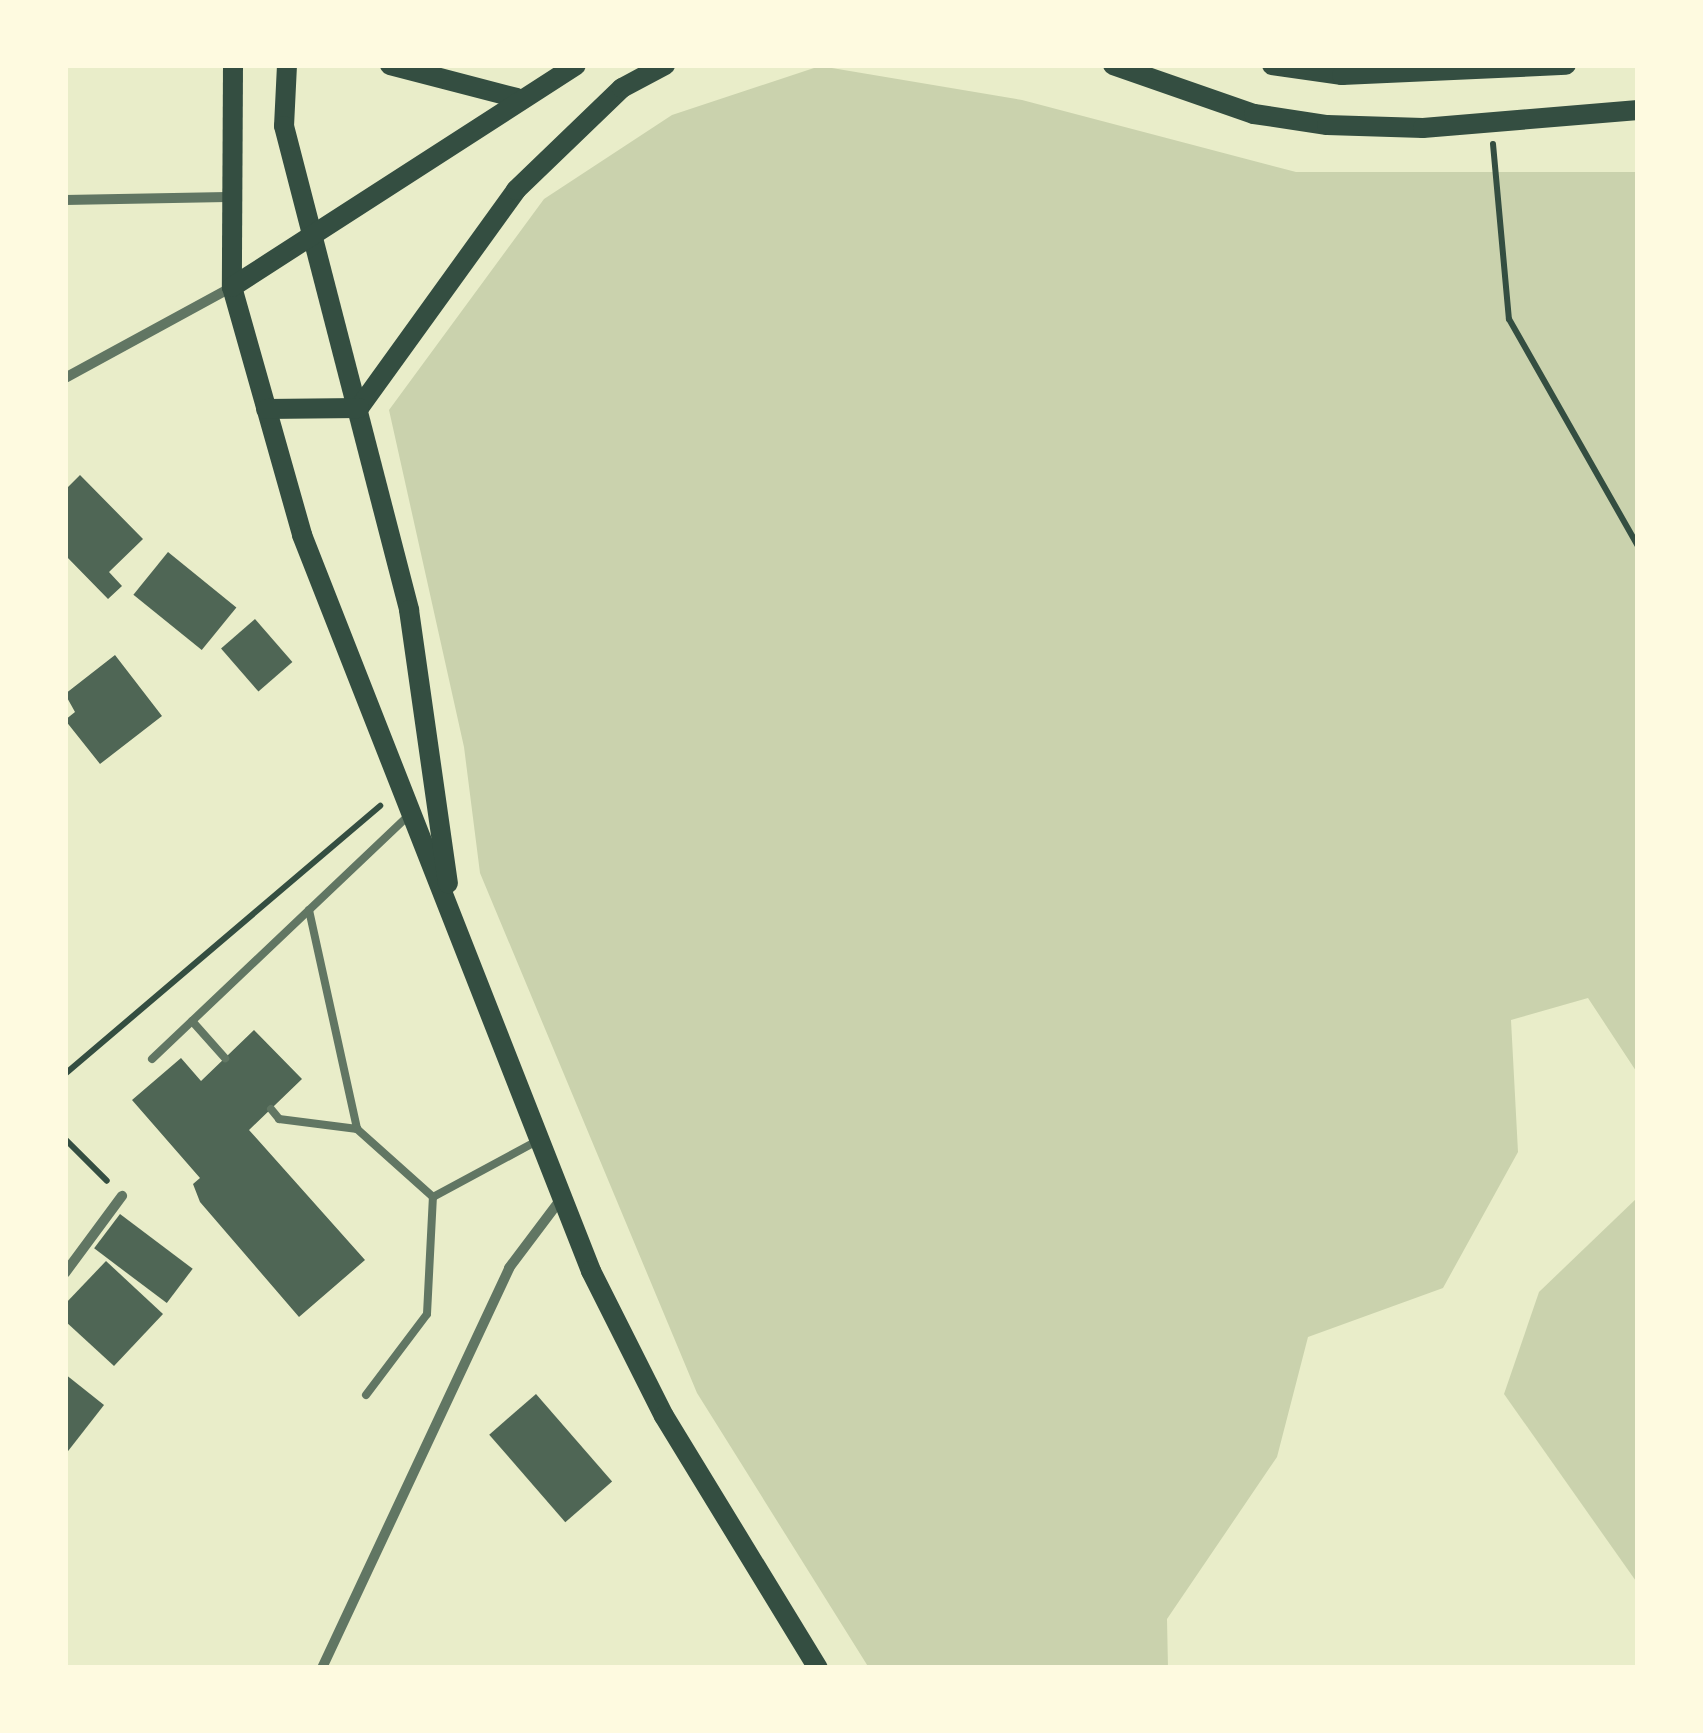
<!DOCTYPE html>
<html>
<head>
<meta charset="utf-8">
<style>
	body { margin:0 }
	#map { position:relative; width:1703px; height:1733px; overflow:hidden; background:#e9edc9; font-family:Bitter,serif }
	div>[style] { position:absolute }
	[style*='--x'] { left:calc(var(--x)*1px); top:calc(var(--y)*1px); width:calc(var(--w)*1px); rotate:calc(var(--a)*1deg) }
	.green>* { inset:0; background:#cad2ad }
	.building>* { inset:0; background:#4f6655; transform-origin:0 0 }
	.path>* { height:6px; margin:-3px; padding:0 3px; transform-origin:3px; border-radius:3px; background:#344e41 }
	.service>* { height:8px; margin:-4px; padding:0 4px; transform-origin:4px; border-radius:4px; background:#617663 }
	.minor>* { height:10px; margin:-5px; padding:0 5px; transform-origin:5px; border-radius:5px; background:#617663 }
	.secondary>* { height:20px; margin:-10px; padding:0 10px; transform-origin:10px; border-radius:10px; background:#344e41 }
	span { translate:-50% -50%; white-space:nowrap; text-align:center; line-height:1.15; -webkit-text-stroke:9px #fefae0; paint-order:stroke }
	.frame { position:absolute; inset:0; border:68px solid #fefae0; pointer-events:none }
</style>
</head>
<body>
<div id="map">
	<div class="green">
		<i style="clip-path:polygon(820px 66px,1022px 100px,1296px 172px,1638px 172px,1638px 1074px,1588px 998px,1511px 1020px,1518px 1152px,1443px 1288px,1308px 1337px,1277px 1457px,1167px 1619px,1168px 1668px,869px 1668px,697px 1393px,480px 873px,464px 747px,389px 410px,544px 199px,672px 115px)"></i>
		<i style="clip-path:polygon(1638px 1197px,1638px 1584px,1504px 1394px,1539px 1292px)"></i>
	</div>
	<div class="building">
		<i style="clip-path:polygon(80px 475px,143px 539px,109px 572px,122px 586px,108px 599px,65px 555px,65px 490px)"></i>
		<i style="left:168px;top:552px;width:88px;height:55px;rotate:39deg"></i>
		<i style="left:255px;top:619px;width:57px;height:45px;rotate:49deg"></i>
		<i style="clip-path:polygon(115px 655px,162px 716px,100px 764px,65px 720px,75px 712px,65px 694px)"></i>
		<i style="clip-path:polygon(254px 1030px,302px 1079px,249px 1130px,365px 1260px,299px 1317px,200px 1202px,193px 1184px,200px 1178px,132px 1100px,181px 1058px,201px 1081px)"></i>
		<i style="left:120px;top:1214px;width:91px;height:43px;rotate:37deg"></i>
		<i style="clip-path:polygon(106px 1261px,163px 1314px,114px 1366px,65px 1321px,65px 1304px)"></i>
		<i style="clip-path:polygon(65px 1374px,104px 1405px,65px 1455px)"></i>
		<i style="left:536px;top:1394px;width:116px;height:62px;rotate:49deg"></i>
	</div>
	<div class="path">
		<i style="--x:1493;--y:144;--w:176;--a:84.8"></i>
		<i style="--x:1509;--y:319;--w:261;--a:60.4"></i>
		<i style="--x:65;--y:1074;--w:414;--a:-40.4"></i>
		<i style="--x:65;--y:1139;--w:59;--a:45"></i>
	</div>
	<div class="service">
		<i style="--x:309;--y:910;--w:224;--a:77.6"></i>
		<i style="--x:192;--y:1021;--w:50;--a:48.3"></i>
		<i style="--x:152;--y:1059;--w:356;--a:-43.5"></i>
		<i style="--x:271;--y:1109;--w:13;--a:51"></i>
		<i style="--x:279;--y:1119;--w:79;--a:7.3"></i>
		<i style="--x:357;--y:1129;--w:102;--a:41.8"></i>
		<i style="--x:433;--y:1197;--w:118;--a:-28.3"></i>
		<i style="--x:366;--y:1395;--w:101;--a:-53"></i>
		<i style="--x:427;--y:1314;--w:117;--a:-87.1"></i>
	</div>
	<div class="minor">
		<i style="--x:65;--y:200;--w:162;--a:-1.1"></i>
		<i style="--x:65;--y:378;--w:190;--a:-28.6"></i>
		<i style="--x:65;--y:1273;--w:96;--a:-53.5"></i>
		<i style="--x:322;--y:1668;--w:442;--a:-64.9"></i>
		<i style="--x:509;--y:1268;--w:86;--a:-53"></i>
	</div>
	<div class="secondary">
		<i style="--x:233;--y:65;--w:222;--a:90.3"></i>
		<i style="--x:232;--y:287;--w:258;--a:74.2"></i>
		<i style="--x:302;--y:535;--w:791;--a:68.56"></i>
		<i style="--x:591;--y:1271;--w:162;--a:63.3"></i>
		<i style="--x:664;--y:1416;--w:295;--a:58.6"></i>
		<i style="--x:287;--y:65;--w:61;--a:92.8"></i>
		<i style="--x:284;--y:126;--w:500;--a:75.5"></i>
		<i style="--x:409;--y:610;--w:276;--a:81.9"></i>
		<i style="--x:390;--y:65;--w:131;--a:14.6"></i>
		<i style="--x:1113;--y:65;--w:149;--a:19.2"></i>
		<i style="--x:1254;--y:114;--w:74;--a:8.6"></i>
		<i style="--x:1327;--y:125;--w:96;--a:1.8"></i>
		<i style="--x:1423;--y:128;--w:216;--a:-4.8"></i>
		<i style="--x:1272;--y:65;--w:71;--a:8.1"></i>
		<i style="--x:1342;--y:75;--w:224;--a:-2.6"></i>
		<i style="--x:232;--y:287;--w:409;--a:-32.8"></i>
		<i style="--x:359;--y:408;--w:269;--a:-54.2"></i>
		<i style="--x:516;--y:190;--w:147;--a:-43.9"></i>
		<i style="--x:622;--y:88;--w:49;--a:-28.1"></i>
		<i style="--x:266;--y:409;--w:93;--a:-0.6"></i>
	</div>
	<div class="frame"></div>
</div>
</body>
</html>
